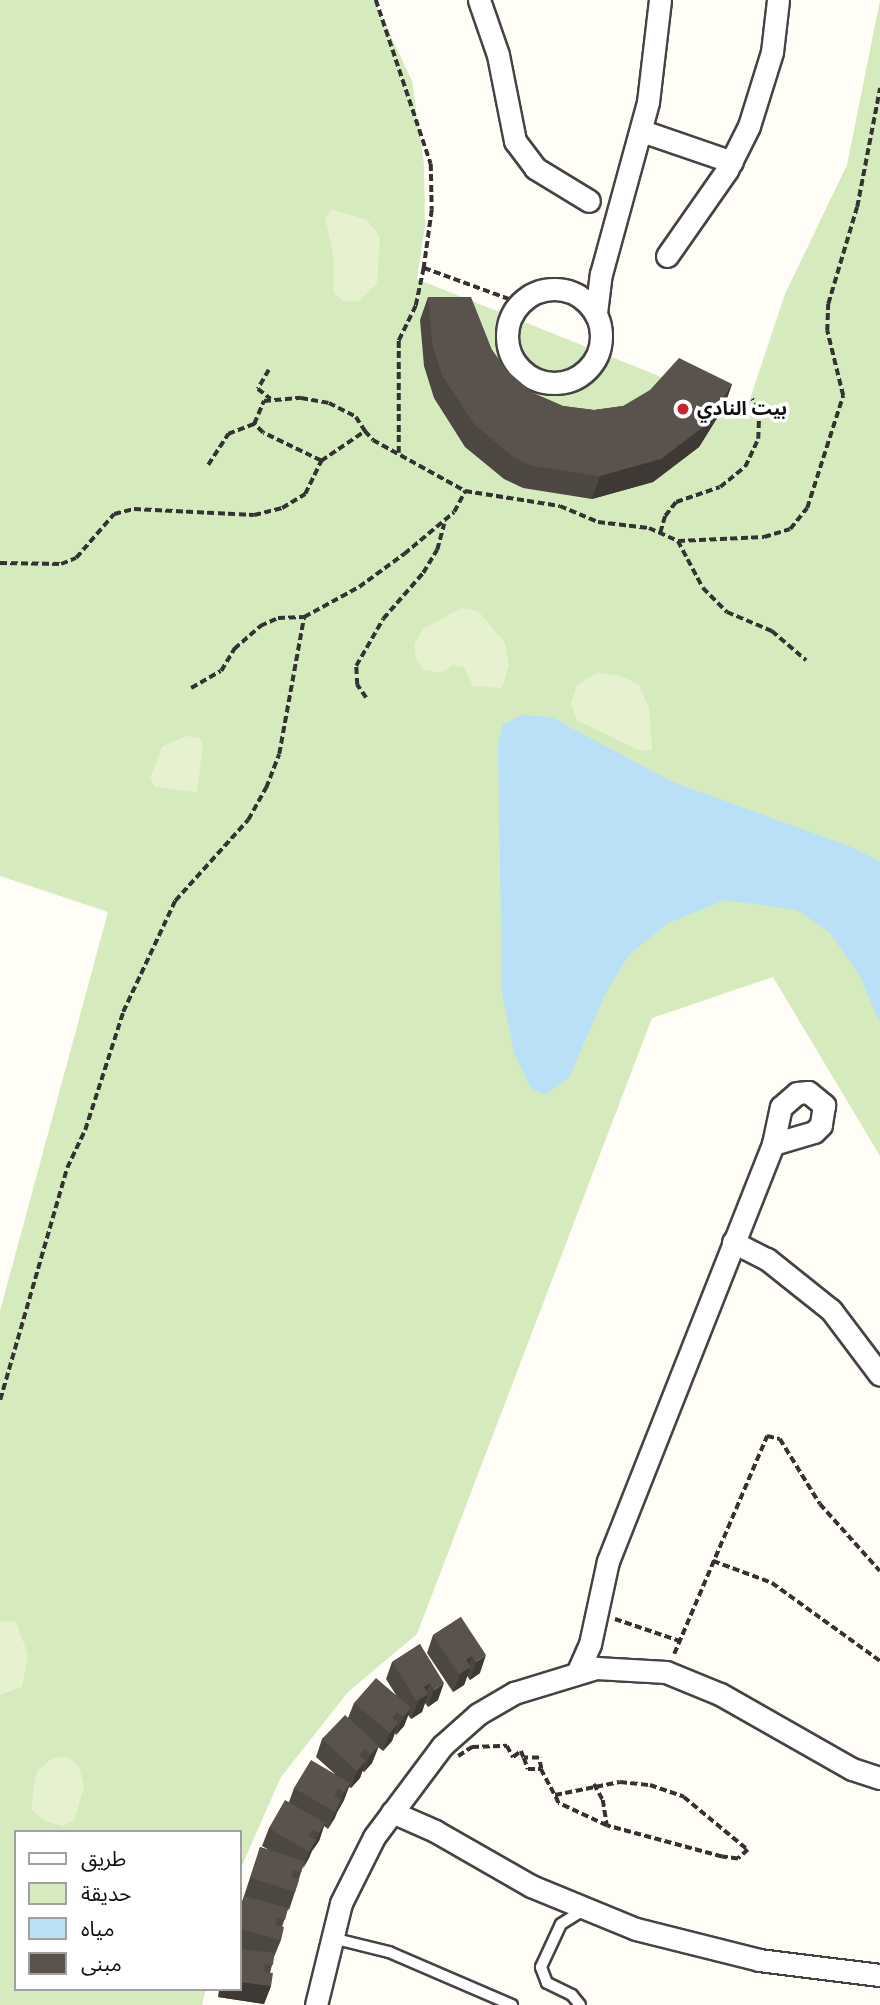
<!DOCTYPE html>
<html>
<head>
<meta charset="utf-8">
<style>
	body { margin:0 }
	#map { position:relative; width:880px; height:2005px; overflow:hidden; background:#fffdf5; font-family:Lora,"Noto Sans Arabic",serif }
	div>[style] { position:absolute }
	[style*='--x'] { left:calc(var(--x)*1px); top:calc(var(--y)*1px); width:calc(var(--w)*1px); rotate:calc(var(--a)*1deg) }
	.green>* { inset:0; background:#d5ebbd }
	.pitch>* { inset:0; background:#e6f2cf }
	.water>* { inset:0; background:#b9e0f7 }
	.path>* { height:3.5px; margin-top:-1.75px; transform-origin:0; background:repeating-linear-gradient(90deg,#333 0 7px,transparent 0 10.5px) }
	.roads { filter:drop-shadow(2px 0 #444) drop-shadow(-2px 0 #444) drop-shadow(0 2px #444) drop-shadow(0 -2px #444) }
	.service>* { height:10px; margin:-5px; padding:0 5px; transform-origin:5px; border-radius:5px; background:#fff }
	.minor>* { height:21px; margin:-10.5px; padding:0 10.5px; transform-origin:10.5px; border-radius:10.5px; background:#fff }
	.minor>.ring { margin:-10.5px; padding:0; box-sizing:content-box; background:none; border:21px solid #fff; border-radius:50% }
	.wall>* { inset:0; background:#4d4742 }
	.shaded-wall>* { inset:0; background:#3f3936 }
	.building>* { inset:0; background:#5a524d }
	.dots>* { width:19px; height:19px; translate:-50% -50%; box-sizing:border-box; border:4px solid #fff; border-radius:50% }
	span { translate:-50% -50%; white-space:nowrap; text-align:center; line-height:1.15; -webkit-text-stroke:7px #fff; paint-order:stroke }
	.poi-label { font-size:19px; color:#111; font-weight:700 }
	.left { translate:0 -50%; text-align:left }
	.legend { position:absolute; left:14px; top:1830px; width:228px; height:161px; box-sizing:border-box; background:#fff; border:2px solid #a0a0a0; margin:0; padding:9px 12px; list-style:none; font-size:21px; color:#111 }
	.legend li { display:flex; align-items:center; gap:14px; height:35px }
	.legend b { width:35px; border:2px solid #a0a0a0 }
</style>
</head>
<body>
<div id="map">
	<div class="green">
		<i style="clip-path:polygon(0 0,374px 0,412px 81px,424px 164px,425px 226px,417px 279px,746px 411px,785px 294px,847px 165px,880px 0,880px 1156px,773px 977px,652px 1018px,417px 1634px,348px 1692px,281px 1777px,240px 1870px,240px 1832px,16px 1832px,16px 1989px,206px 1989px,202px 2005px,0 2005px,0 1311px,108px 912px,0 876px)"></i>
	</div>
	<div class="pitch">
		<i style="clip-path:polygon(331px 209px,367px 220px,380px 237px,377px 284px,359px 301px,344px 302px,334px 293px,333px 253px,325px 218px)"></i>
		<i style="clip-path:polygon(461px 608px,478px 611px,505px 643px,509px 664px,502px 688px,473px 686px,464px 667px,452px 665px,442px 673px,425px 670px,417px 662px,414px 644px,423px 629px)"></i>
		<i style="clip-path:polygon(597px 673px,619px 675px,639px 685px,649px 708px,652px 750px,638px 750px,577px 720px,571px 704px,577px 685px)"></i>
		<i style="clip-path:polygon(186px 736px,199px 738px,203px 745px,197px 792px,155px 787px,150px 779px,162px 747px)"></i>
		<i style="clip-path:polygon(0 1621px,16px 1622px,28px 1655px,22px 1687px,0 1695px)"></i>
		<i style="clip-path:polygon(67px 1757px,79px 1767px,84px 1787px,74px 1820px,63px 1826px,45px 1821px,32px 1810px,33px 1789px,37px 1771px,53px 1758px)"></i>
	</div>
	<div class="water">
		<i style="clip-path:polygon(521px 715px,551px 717px,673px 782px,854px 848px,880px 862px,880px 1024px,860px 976px,829px 932px,797px 910px,725px 900px,668px 923px,630px 954px,607px 990px,569px 1078px,544px 1095px,531px 1088px,514px 1053px,502px 993px,498px 743px,503px 725px)"></i>
	</div>
	<div class="path">
		<i style="--x:376;--y:0;--w:173;--a:71.5"></i>
		<i style="--x:431;--y:164;--w:46;--a:88.8"></i>
		<i style="--x:432;--y:210;--w:59;--a:97.9"></i>
		<i style="--x:424;--y:268;--w:39;--a:102"></i>
		<i style="--x:416;--y:306;--w:39;--a:116"></i>
		<i style="--x:399;--y:341;--w:112;--a:90"></i>
		<i style="--x:424;--y:268;--w:102;--a:20"></i>
		<i style="--x:269;--y:370;--w:22;--a:120"></i>
		<i style="--x:258;--y:389;--w:16;--a:38"></i>
		<i style="--x:321;--y:461;--w:64;--a:-154.2"></i>
		<i style="--x:263;--y:433;--w:13;--a:-135"></i>
		<i style="--x:254;--y:424;--w:25;--a:-67"></i>
		<i style="--x:264;--y:401;--w:37;--a:-5"></i>
		<i style="--x:301;--y:398;--w:28;--a:10"></i>
		<i style="--x:329;--y:403;--w:30;--a:27"></i>
		<i style="--x:356;--y:417;--w:17;--a:57"></i>
		<i style="--x:208;--y:465;--w:37;--a:-57"></i>
		<i style="--x:228;--y:434;--w:28;--a:-21"></i>
		<i style="--x:660;--y:533;--w:18;--a:-74"></i>
		<i style="--x:665;--y:516;--w:18;--a:-52"></i>
		<i style="--x:676;--y:502;--w:46;--a:-18.8"></i>
		<i style="--x:720;--y:487;--w:32;--a:-39"></i>
		<i style="--x:745;--y:467;--w:31;--a:-65"></i>
		<i style="--x:758;--y:439;--w:30;--a:-88"></i>
		<i style="--x:759;--y:409;--w:12;--a:-125"></i>
		<i style="--x:678;--y:541;--w:86;--a:-2.7"></i>
		<i style="--x:764;--y:537;--w:27;--a:-17"></i>
		<i style="--x:790;--y:529;--w:27;--a:-51"></i>
		<i style="--x:807;--y:508;--w:118;--a:-72.2"></i>
		<i style="--x:843;--y:396;--w:67;--a:-103.8"></i>
		<i style="--x:827;--y:331;--w:27;--a:-88"></i>
		<i style="--x:828;--y:304;--w:101;--a:-73.4"></i>
		<i style="--x:857;--y:207;--w:121;--a:-79.1"></i>
		<i style="--x:0;--y:563;--w:61;--a:0.9"></i>
		<i style="--x:61;--y:564;--w:16;--a:-22"></i>
		<i style="--x:76;--y:558;--w:58;--a:-49.2"></i>
		<i style="--x:114;--y:514;--w:21;--a:-14"></i>
		<i style="--x:134;--y:509;--w:120;--a:2.9"></i>
		<i style="--x:254;--y:515;--w:29;--a:-14"></i>
		<i style="--x:282;--y:508;--w:27;--a:-31"></i>
		<i style="--x:305;--y:494;--w:37;--a:-64"></i>
		<i style="--x:321;--y:461;--w:53;--a:-34.3"></i>
		<i style="--x:365;--y:431;--w:12;--a:48"></i>
		<i style="--x:373;--y:440;--w:105;--a:29"></i>
		<i style="--x:191;--y:688;--w:34;--a:-30"></i>
		<i style="--x:221;--y:671;--w:26;--a:-59"></i>
		<i style="--x:234;--y:649;--w:35;--a:-41"></i>
		<i style="--x:260;--y:626;--w:20;--a:-24"></i>
		<i style="--x:278;--y:618;--w:26;--a:-2"></i>
		<i style="--x:366;--y:698;--w:16;--a:-125"></i>
		<i style="--x:357;--y:685;--w:19;--a:-93"></i>
		<i style="--x:356;--y:666;--w:54;--a:-60.1"></i>
		<i style="--x:383;--y:619;--w:61;--a:-49"></i>
		<i style="--x:423;--y:573;--w:27;--a:-59"></i>
		<i style="--x:437;--y:550;--w:27;--a:-75"></i>
		<i style="--x:0;--y:1400;--w:241;--a:-73.9"></i>
		<i style="--x:67;--y:1168;--w:42;--a:-64.7"></i>
		<i style="--x:85;--y:1130;--w:124;--a:-72.1"></i>
		<i style="--x:123;--y:1012;--w:123;--a:-64.9"></i>
		<i style="--x:175;--y:901;--w:109;--a:-48"></i>
		<i style="--x:248;--y:820;--w:37;--a:-61"></i>
		<i style="--x:266;--y:788;--w:36;--a:-69"></i>
		<i style="--x:279;--y:754;--w:139;--a:-79.7"></i>
		<i style="--x:304;--y:617;--w:63;--a:-28.6"></i>
		<i style="--x:359;--y:587;--w:56;--a:-36.3"></i>
		<i style="--x:404;--y:554;--w:65;--a:-40"></i>
		<i style="--x:454;--y:512;--w:24;--a:-62"></i>
		<i style="--x:465;--y:491;--w:96;--a:9"></i>
		<i style="--x:560;--y:506;--w:41;--a:22.8"></i>
		<i style="--x:598;--y:522;--w:51;--a:6.7"></i>
		<i style="--x:649;--y:528;--w:32;--a:24"></i>
		<i style="--x:678;--y:541;--w:53;--a:62"></i>
		<i style="--x:703;--y:588;--w:34;--a:45"></i>
		<i style="--x:727;--y:612;--w:49;--a:22.9"></i>
		<i style="--x:772;--y:631;--w:45;--a:40.5"></i>
		<i style="--x:713;--y:1561;--w:63;--a:20.4"></i>
		<i style="--x:772;--y:1583;--w:133;--a:35.8"></i>
		<i style="--x:615;--y:1619;--w:69;--a:18.7"></i>
		<i style="--x:674;--y:1654;--w:237;--a:-66.9"></i>
		<i style="--x:767;--y:1436;--w:13;--a:13"></i>
		<i style="--x:780;--y:1439;--w:76;--a:58.4"></i>
		<i style="--x:820;--y:1504;--w:90;--a:48.2"></i>
		<i style="--x:458;--y:1756;--w:17;--a:-33"></i>
		<i style="--x:472;--y:1747;--w:35;--a:-2"></i>
		<i style="--x:507;--y:1746;--w:13;--a:61"></i>
		<i style="--x:513;--y:1757;--w:10;--a:-37"></i>
		<i style="--x:521;--y:1751;--w:8;--a:67"></i>
		<i style="--x:524;--y:1758;--w:12;--a:70"></i>
		<i style="--x:528;--y:1769;--w:13;--a:0"></i>
		<i style="--x:541;--y:1769;--w:11;--a:-100"></i>
		<i style="--x:539;--y:1758;--w:15;--a:180"></i>
		<i style="--x:541;--y:1769;--w:30;--a:62"></i>
		<i style="--x:555;--y:1795;--w:66;--a:-11.3"></i>
		<i style="--x:620;--y:1782;--w:30;--a:6"></i>
		<i style="--x:650;--y:1785;--w:36;--a:19"></i>
		<i style="--x:684;--y:1797;--w:83;--a:39.6"></i>
		<i style="--x:748;--y:1850;--w:13;--a:138"></i>
		<i style="--x:738;--y:1859;--w:16;--a:-173"></i>
		<i style="--x:722;--y:1857;--w:119;--a:-164.9"></i>
		<i style="--x:607;--y:1826;--w:54;--a:-154.9"></i>
		<i style="--x:558;--y:1803;--w:9;--a:-111"></i>
		<i style="--x:594;--y:1784;--w:18;--a:61"></i>
		<i style="--x:603;--y:1800;--w:26;--a:81"></i>
	</div>
	<div class="roads">
		<div class="service">
			<i style="--x:332;--y:1938;--w:59;--a:13.8"></i>
			<i style="--x:389;--y:1952;--w:134;--a:23.3"></i>
			<i style="--x:580;--y:2005;--w:13;--a:-129"></i>
			<i style="--x:572;--y:1995;--w:28;--a:-154"></i>
			<i style="--x:547;--y:1983;--w:17;--a:-111"></i>
			<i style="--x:541;--y:1967;--w:47;--a:-65.1"></i>
			<i style="--x:561;--y:1924;--w:26;--a:-32"></i>
		</div>
		<div class="minor">
			<i style="--x:479;--y:0;--w:58;--a:70.9"></i>
			<i style="--x:498;--y:55;--w:88;--a:78.8"></i>
			<i style="--x:515;--y:141;--w:34;--a:53"></i>
			<i style="--x:535;--y:168;--w:63;--a:31.4"></i>
			<i style="--x:642;--y:131;--w:95;--a:19"></i>
			<i style="--x:667;--y:256;--w:105;--a:-55.1"></i>
			<i style="--x:727;--y:170;--w:49;--a:-63.4"></i>
			<i style="--x:749;--y:126;--w:77;--a:-72.7"></i>
			<i style="--x:772;--y:52;--w:52;--a:-83.4"></i>
			<i class="ring" style="left:507px;top:289px;width:73px;height:73px"></i>
			<i style="--x:596;--y:313;--w:39;--a:-83"></i>
			<i style="--x:601;--y:274;--w:178;--a:-74.7"></i>
			<i style="--x:648;--y:102;--w:103;--a:-83.3"></i>
			<i style="--x:808;--y:1092;--w:21;--a:39"></i>
			<i style="--x:824;--y:1105;--w:20;--a:99"></i>
			<i style="--x:821;--y:1125;--w:10;--a:135"></i>
			<i style="--x:814;--y:1132;--w:43;--a:163.7"></i>
			<i style="--x:773;--y:1144;--w:38;--a:-78"></i>
			<i style="--x:781;--y:1107;--w:21;--a:-41"></i>
			<i style="--x:797;--y:1093;--w:11;--a:-5"></i>
			<i style="--x:733;--y:1242;--w:38;--a:27"></i>
			<i style="--x:767;--y:1259;--w:82;--a:38.6"></i>
			<i style="--x:831;--y:1310;--w:81;--a:53"></i>
			<i style="--x:578;--y:1671;--w:30;--a:-66"></i>
			<i style="--x:590;--y:1644;--w:85;--a:-77.8"></i>
			<i style="--x:608;--y:1561;--w:448;--a:-68.4"></i>
			<i style="--x:392;--y:1812;--w:47;--a:23.8"></i>
			<i style="--x:435;--y:1831;--w:111;--a:29.8"></i>
			<i style="--x:531;--y:1886;--w:113;--a:22.3"></i>
			<i style="--x:636;--y:1929;--w:127;--a:14.1"></i>
			<i style="--x:759;--y:1960;--w:122;--a:7.1"></i>
			<i style="--x:316;--y:2005;--w:105;--a:-76.2"></i>
			<i style="--x:341;--y:1903;--w:74;--a:-63.4"></i>
			<i style="--x:374;--y:1837;--w:114;--a:-53.2"></i>
			<i style="--x:442;--y:1746;--w:48;--a:-41.6"></i>
			<i style="--x:478;--y:1714;--w:42;--a:-30.3"></i>
			<i style="--x:514;--y:1693;--w:86;--a:-17"></i>
			<i style="--x:596;--y:1668;--w:70;--a:3.3"></i>
			<i style="--x:666;--y:1672;--w:58;--a:22.2"></i>
			<i style="--x:720;--y:1694;--w:152;--a:29.6"></i>
			<i style="--x:852;--y:1769;--w:29;--a:18"></i>
		</div>
	</div>
	<div class="wall">
		<i style="clip-path:polygon(428px 297px,492px 350px,507px 371px,533px 393px,563px 406px,594px 410px,623px 406px,732px 384px,724px 407px,699px 447px,653px 482px,592px 499px,523px 488px,504px 479px,465px 447px,434px 398px,424px 366px,420px 320px)"></i>
		<i style="clip-path:polygon(461px 1617px,480px 1673px,470px 1680px,467px 1676px,464px 1685px,453px 1692px,427px 1653px,433px 1635px)"></i>
		<i style="clip-path:polygon(420px 1644px,438px 1700px,428px 1707px,425px 1703px,422px 1712px,411px 1719px,408px 1715px,404px 1726px,396px 1735px,395px 1733px,392px 1741px,383px 1751px,378px 1747px,372px 1763px,364px 1772px,362px 1771px,360px 1778px,351px 1788px,349px 1787px,344px 1800px,328px 1829px,324px 1826px,319px 1841px,312px 1851px,309px 1858px,302px 1869px,295px 1892px,289px 1910px,288px 1909px,282px 1927px,281px 1940px,274px 1957px,270px 1973px,271px 1986px,264px 2004px,218px 1997px,219px 1989px,240px 1989px,240px 1907px,244px 1896px,261px 1901px,244px 1896px,260px 1847px,269px 1850px,262px 1846px,269px 1828px,289px 1802px,294px 1788px,335px 1774px,316px 1757px,322px 1739px,348px 1718px,354px 1703px,396px 1695px,386px 1679px,392px 1662px)"></i>
	</div>
	<div class="shaded-wall">
		<i style="clip-path:polygon(732px 384px,724px 407px,699px 447px,653px 482px,592px 499px,600px 476px)"></i>
		<i style="clip-path:polygon(486px 1655px,480px 1673px,470px 1680px,476px 1662px)"></i>
		<i style="clip-path:polygon(472px 1656px,467px 1670px,471px 1667px,464px 1685px,453px 1692px,466px 1660px)"></i>
		<i style="clip-path:polygon(430px 1683px,425px 1696px,428px 1694px,422px 1712px,411px 1719px,424px 1687px)"></i>
		<i style="clip-path:polygon(444px 1683px,438px 1700px,428px 1707px,434px 1690px)"></i>
		<i style="clip-path:polygon(411px 1708px,404px 1726px,396px 1735px,403px 1717px)"></i>
		<i style="clip-path:polygon(398px 1723px,392px 1741px,383px 1751px,390px 1733px)"></i>
		<i style="clip-path:polygon(379px 1746px,372px 1763px,364px 1772px,370px 1755px)"></i>
		<i style="clip-path:polygon(366px 1761px,360px 1778px,351px 1788px,357px 1771px)"></i>
		<i style="clip-path:polygon(350px 1783px,344px 1800px,338px 1811px,344px 1793px)"></i>
		<i style="clip-path:polygon(341px 1800px,335px 1818px,328px 1829px,335px 1812px)"></i>
		<i style="clip-path:polygon(325px 1823px,319px 1841px,312px 1851px,319px 1833px)"></i>
		<i style="clip-path:polygon(316px 1840px,309px 1858px,303px 1869px,309px 1852px)"></i>
		<i style="clip-path:polygon(240px 1982px,271px 1986px,264px 2004px,218px 1997px,221px 1989px,240px 1989px)"></i>
	</div>
	<div class="building">
		<i style="clip-path:polygon(428px 297px,471px 297px,492px 350px,507px 371px,533px 393px,563px 406px,594px 410px,623px 406px,650px 390px,679px 358px,732px 384px,707px 424px,661px 459px,600px 476px,531px 466px,512px 456px,474px 424px,442px 375px,432px 343px)"></i>
		<i style="clip-path:polygon(461px 1617px,486px 1655px,476px 1662px,472px 1656px,466px 1660px,471px 1667px,459px 1674px,433px 1635px)"></i>
		<i style="clip-path:polygon(420px 1644px,444px 1683px,434px 1690px,430px 1683px,424px 1687px,428px 1694px,417px 1701px,392px 1662px)"></i>
		<i style="clip-path:polygon(376px 1678px,411px 1708px,403px 1717px,397px 1712px,392px 1718px,398px 1723px,390px 1733px,354px 1703px)"></i>
		<i style="clip-path:polygon(345px 1715px,379px 1746px,370px 1755px,365px 1749px,360px 1755px,366px 1761px,357px 1771px,322px 1739px)"></i>
		<i style="clip-path:polygon(311px 1760px,350px 1783px,344px 1793px,338px 1789px,334px 1796px,341px 1800px,335px 1812px,294px 1788px)"></i>
		<i style="clip-path:polygon(285px 1800px,325px 1823px,319px 1833px,312px 1830px,308px 1836px,316px 1840px,309px 1852px,269px 1828px)"></i>
		<i style="clip-path:polygon(260px 1847px,304px 1861px,301px 1873px,293px 1870px,291px 1877px,299px 1880px,295px 1892px,251px 1878px)"></i>
		<i style="clip-path:polygon(244px 1896px,288px 1908px,285px 1920px,277px 1918px,275px 1925px,284px 1927px,281px 1940px,240px 1929px,240px 1911px)"></i>
		<i style="clip-path:polygon(240px 1949px,274px 1953px,273px 1965px,265px 1964px,264px 1972px,273px 1973px,271px 1986px,240px 1982px)"></i>
	</div>
	<div class="dots">
		<i style="left:683px;top:409px;background:#c4262e"></i>
	</div>
	<div class="poi-label">
		<span class="left" style="left:697px;top:409px">بيت النادي</span>
	</div>
	<ul class="legend">
	<li><b style="height:9px;background:#fff"></b>طريق</li>
	<li><b style="height:19px;background:#d5ebbd"></b>حديقة</li>
	<li><b style="height:19px;background:#b9e0f7"></b>مياه</li>
	<li><b style="height:19px;background:#5a524d"></b>مبنى</li>
	</ul>
</div>
</body>
</html>
